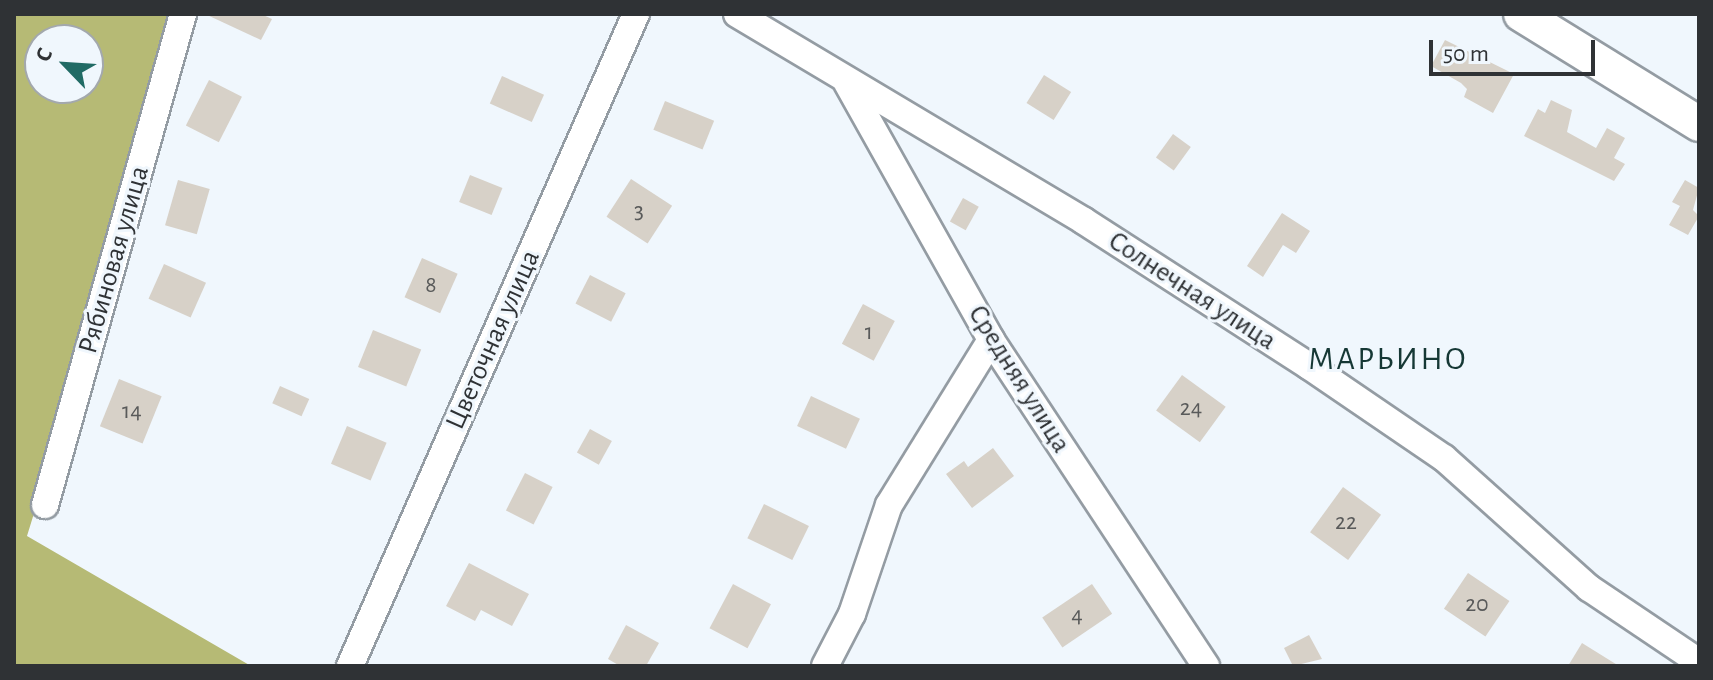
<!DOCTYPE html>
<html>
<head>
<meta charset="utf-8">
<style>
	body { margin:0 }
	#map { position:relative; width:1713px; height:680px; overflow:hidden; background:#f0f7fd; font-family:"Alegreya Sans",sans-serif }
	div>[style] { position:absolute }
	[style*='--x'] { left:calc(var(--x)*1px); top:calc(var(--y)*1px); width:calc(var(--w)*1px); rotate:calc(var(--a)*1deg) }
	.forest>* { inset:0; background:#b6ba75 }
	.building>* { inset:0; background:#d7d1c8; transform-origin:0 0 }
	.roads { filter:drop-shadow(2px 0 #949ca3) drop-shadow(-2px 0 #949ca3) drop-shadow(0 2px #949ca3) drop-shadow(0 -2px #949ca3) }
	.minor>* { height:26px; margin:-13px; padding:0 13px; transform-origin:13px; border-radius:13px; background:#fff }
	.major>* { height:34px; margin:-17px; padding:0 17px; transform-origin:17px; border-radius:17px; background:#fff }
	span { translate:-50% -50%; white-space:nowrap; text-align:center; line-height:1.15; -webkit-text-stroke:6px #f0f7fd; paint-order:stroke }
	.number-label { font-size:24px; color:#595a5a }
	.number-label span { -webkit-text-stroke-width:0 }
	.street-label { font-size:28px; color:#2f3235 }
	.quarter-label { font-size:32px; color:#163835; letter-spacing:2px }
	.frame { position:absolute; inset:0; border:16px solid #2f3235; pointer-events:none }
	.north { position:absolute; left:24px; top:24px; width:80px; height:80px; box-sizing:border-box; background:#f0f7fd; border:2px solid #a3a8ad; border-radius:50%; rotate:295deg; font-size:22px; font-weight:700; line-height:32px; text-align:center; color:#2f3235 }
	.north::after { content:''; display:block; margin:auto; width:28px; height:36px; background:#216b65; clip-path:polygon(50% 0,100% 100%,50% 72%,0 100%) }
	.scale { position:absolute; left:1429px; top:40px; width:166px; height:36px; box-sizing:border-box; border:4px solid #2f3235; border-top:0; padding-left:10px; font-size:24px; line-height:28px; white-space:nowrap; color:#2f3235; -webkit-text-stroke:6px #f0f7fd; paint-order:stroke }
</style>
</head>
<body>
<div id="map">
	<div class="forest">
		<i style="clip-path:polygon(evenodd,14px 14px,188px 14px,27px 536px,251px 666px,14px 666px,14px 14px,40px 40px,88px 40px,88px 88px,40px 88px,40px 40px)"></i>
	</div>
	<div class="building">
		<i style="clip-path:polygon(205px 14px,261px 14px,272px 19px,261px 40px)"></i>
		<i style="clip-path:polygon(1445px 40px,1514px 74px,1493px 113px,1464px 97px,1467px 89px,1461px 83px,1431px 66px)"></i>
		<i style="left:1044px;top:75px;width:32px;height:33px;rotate:32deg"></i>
		<i style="left:502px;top:76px;width:46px;height:30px;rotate:24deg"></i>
		<i style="left:209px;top:80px;width:37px;height:51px;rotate:27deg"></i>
		<i style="clip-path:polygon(1551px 100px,1572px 110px,1567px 132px,1596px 148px,1607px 128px,1625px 138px,1614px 158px,1625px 164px,1614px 181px,1524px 136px,1538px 109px,1545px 113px)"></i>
		<i style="left:665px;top:101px;width:53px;height:31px;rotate:22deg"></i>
		<i style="left:1173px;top:134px;width:22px;height:29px;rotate:36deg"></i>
		<i style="left:470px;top:175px;width:35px;height:29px;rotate:22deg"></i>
		<i style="left:631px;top:179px;width:49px;height:45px;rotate:33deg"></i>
		<i style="left:178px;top:180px;width:33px;height:47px;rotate:16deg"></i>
		<i style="clip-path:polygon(1685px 180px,1699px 188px,1693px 210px,1699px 216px,1688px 235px,1669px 225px,1680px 206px,1672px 202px)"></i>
		<i style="left:963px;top:198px;width:18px;height:27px;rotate:29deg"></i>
		<i style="clip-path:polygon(1282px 213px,1310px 231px,1296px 253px,1283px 245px,1263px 277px,1247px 266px)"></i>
		<i style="left:422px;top:258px;width:39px;height:43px;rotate:24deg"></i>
		<i style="left:164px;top:264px;width:46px;height:38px;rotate:24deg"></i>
		<i style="left:590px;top:275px;width:40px;height:32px;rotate:27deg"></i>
		<i style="left:863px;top:304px;width:36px;height:45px;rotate:28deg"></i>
		<i style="left:373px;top:330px;width:52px;height:40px;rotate:22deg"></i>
		<i style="left:1182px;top:375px;width:54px;height:44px;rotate:36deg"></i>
		<i style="left:119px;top:379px;width:46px;height:51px;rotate:22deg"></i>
		<i style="left:280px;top:386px;width:32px;height:19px;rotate:24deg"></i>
		<i style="left:811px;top:396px;width:54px;height:33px;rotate:25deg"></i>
		<i style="left:347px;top:426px;width:43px;height:41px;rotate:23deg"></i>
		<i style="left:590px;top:429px;width:25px;height:27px;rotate:29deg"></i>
		<i style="clip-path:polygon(993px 448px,1014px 476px,972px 508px,946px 474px,964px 461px,968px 467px)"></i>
		<i style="left:525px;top:473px;width:31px;height:42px;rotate:27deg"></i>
		<i style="left:1343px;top:487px;width:47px;height:56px;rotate:36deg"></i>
		<i style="left:764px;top:504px;width:50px;height:38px;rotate:26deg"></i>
		<i style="clip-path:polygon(469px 563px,529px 594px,512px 626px,481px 610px,475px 621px,446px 606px)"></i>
		<i style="left:1468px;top:573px;width:50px;height:43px;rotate:34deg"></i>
		<i style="left:733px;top:584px;width:43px;height:50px;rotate:28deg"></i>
		<i style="left:1092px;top:584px;width:36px;height:60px;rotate:56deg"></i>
		<i style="clip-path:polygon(626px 625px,659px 643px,646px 666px,620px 666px,608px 659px)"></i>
		<i style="clip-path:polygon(1309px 635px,1322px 659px,1293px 666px,1284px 648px)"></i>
		<i style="clip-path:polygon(1582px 643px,1619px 666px,1568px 666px)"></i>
	</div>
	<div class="roads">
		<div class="minor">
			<i style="--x:737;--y:14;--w:404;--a:30.8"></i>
			<i style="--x:1084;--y:221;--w:268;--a:32.8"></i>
			<i style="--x:1309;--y:366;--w:163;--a:34.3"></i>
			<i style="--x:1444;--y:458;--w:195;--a:41.9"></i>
			<i style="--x:1589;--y:588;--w:133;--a:33.9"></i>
			<i style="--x:847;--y:83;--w:295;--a:60.7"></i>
			<i style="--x:991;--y:340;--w:391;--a:56.6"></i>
			<i style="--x:45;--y:505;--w:510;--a:-74.3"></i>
			<i style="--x:350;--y:666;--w:712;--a:-66.32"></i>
			<i style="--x:825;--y:666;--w:59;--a:-62.6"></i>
			<i style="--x:852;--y:614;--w:115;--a:-71.3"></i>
			<i style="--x:889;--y:505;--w:194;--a:-58.3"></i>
		</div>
		<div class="major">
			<i style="--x:1521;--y:14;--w:209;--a:31.7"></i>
		</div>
	</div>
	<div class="number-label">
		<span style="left:639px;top:212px">3</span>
		<span style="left:431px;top:286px">8</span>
		<span style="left:869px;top:333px">1</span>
		<span style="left:1191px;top:409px">24</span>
		<span style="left:132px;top:412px">14</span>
		<span style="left:1346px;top:523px">22</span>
		<span style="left:1477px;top:605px">20</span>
		<span style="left:1077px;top:616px">4</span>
	</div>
	<div class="street-label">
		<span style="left:114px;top:260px;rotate:-74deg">Рябиновая улица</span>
		<span style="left:1192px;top:291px;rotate:33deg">Солнечная улица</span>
		<span style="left:493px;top:340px;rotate:-66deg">Цветочная улица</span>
		<span style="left:1019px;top:379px;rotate:58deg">Средняя улица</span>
	</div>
	<div class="quarter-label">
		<span style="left:1388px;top:359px">МАРЬИНО</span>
	</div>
	<div class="frame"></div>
	<div class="north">С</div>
	<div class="scale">50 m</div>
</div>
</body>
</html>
